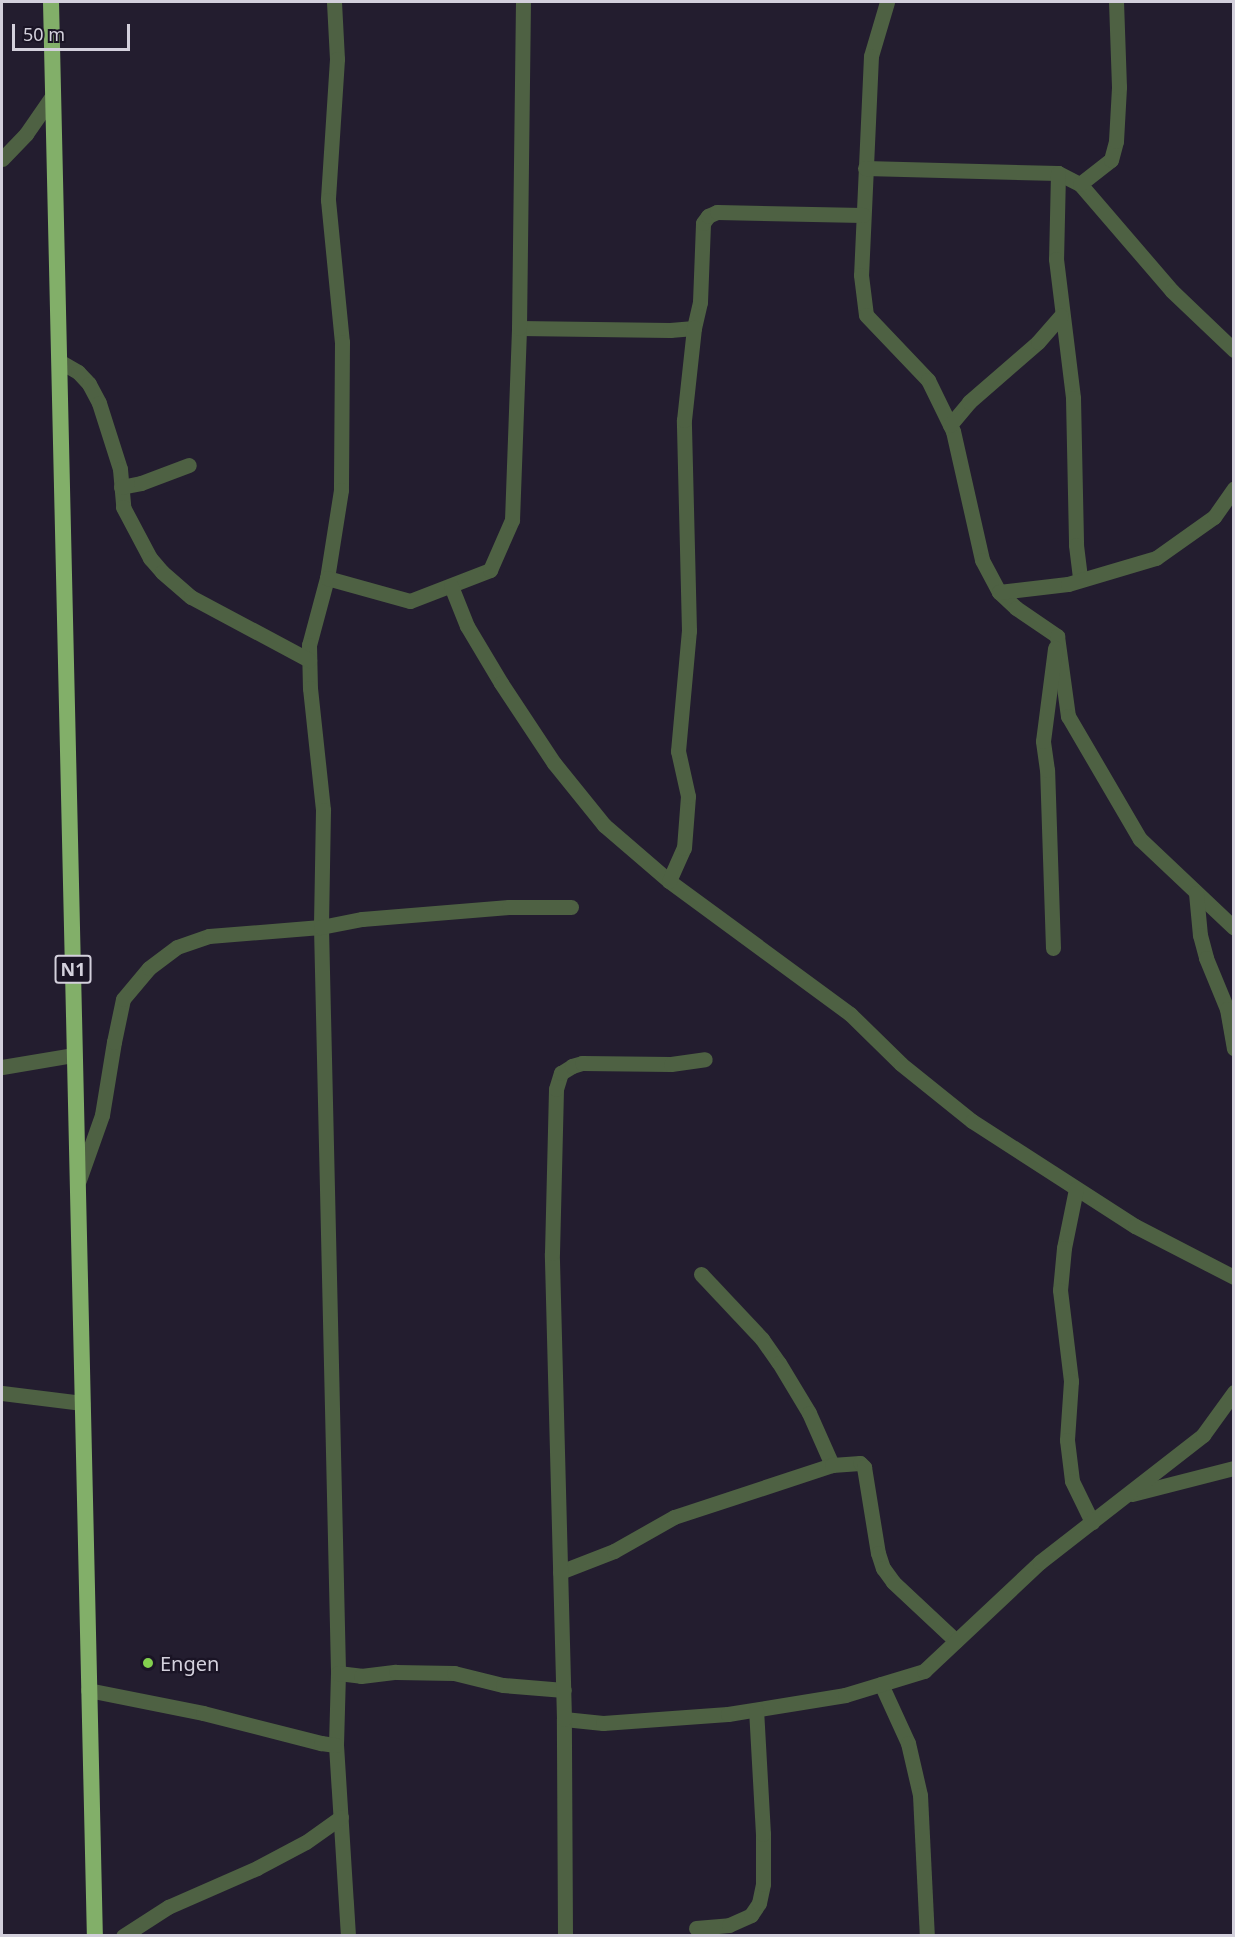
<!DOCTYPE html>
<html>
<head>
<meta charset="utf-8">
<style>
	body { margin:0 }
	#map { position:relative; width:1235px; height:1937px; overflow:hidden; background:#231d2f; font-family:"Noto Sans",sans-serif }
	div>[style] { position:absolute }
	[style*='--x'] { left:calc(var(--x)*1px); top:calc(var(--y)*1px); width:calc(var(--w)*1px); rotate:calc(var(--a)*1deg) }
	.minor>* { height:15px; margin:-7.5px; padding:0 7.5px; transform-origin:7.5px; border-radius:7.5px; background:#4e6143 }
	.trunk>* { height:16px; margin:-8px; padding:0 8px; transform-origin:8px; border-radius:8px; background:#82af69 }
	.dots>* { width:16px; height:16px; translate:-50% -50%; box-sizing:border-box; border:3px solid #1a1425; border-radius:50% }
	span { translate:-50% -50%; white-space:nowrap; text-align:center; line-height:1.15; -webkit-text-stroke:4.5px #1a1425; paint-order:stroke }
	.shield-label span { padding:2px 4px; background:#1a1425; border:2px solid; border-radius:4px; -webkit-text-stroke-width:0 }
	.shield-label { font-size:18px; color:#d3d0dc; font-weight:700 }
	.poi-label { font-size:20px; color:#d3d0dc }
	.left { translate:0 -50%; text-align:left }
	.frame { position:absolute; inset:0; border:3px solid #d3d0dc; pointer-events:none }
	.scale { position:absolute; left:12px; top:24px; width:118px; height:27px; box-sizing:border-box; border:3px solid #d3d0dc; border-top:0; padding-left:8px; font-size:18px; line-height:21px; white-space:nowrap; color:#d3d0dc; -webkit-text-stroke:4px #1a1425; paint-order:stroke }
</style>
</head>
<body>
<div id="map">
	<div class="minor">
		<i style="--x:334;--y:2;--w:57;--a:87"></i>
		<i style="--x:337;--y:59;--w:141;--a:93.7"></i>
		<i style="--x:328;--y:200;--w:143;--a:84.4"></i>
		<i style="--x:342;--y:342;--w:148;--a:90.4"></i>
		<i style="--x:341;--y:490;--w:89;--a:99"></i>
		<i style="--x:327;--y:578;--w:69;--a:105"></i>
		<i style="--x:309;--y:645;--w:43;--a:88.7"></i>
		<i style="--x:310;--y:688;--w:123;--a:83.9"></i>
		<i style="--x:323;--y:810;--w:117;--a:91"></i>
		<i style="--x:321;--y:927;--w:746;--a:88.69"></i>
		<i style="--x:338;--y:1673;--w:72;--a:91.6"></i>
		<i style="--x:336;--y:1745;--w:191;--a:86.4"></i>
		<i style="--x:887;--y:2;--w:56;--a:106.5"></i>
		<i style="--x:871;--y:56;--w:219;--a:92.6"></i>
		<i style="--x:861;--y:275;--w:40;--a:82.9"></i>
		<i style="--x:866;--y:315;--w:90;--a:46.4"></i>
		<i style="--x:928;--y:380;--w:57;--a:63.9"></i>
		<i style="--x:953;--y:431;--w:132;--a:77.3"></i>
		<i style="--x:982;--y:560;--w:36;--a:62"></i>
		<i style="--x:999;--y:592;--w:23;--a:43"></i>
		<i style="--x:1016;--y:608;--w:50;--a:34.3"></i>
		<i style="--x:1057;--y:636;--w:81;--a:82.2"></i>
		<i style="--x:1068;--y:716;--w:143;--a:59.7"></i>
		<i style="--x:1140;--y:839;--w:129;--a:43.4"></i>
		<i style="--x:2;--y:159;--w:35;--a:-46"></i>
		<i style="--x:26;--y:134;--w:47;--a:-55.3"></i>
		<i style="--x:865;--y:168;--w:193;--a:1.5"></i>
		<i style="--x:1058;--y:173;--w:25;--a:27"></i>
		<i style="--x:1080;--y:184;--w:141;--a:49.3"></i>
		<i style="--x:1172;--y:291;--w:86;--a:43.6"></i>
		<i style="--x:1058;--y:173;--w:86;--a:91.3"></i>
		<i style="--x:1056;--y:259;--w:140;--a:83"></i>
		<i style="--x:1073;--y:398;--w:147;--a:88.8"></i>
		<i style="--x:1076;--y:545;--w:35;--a:83"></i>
		<i style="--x:1080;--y:184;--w:39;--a:-38"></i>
		<i style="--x:1111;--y:160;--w:20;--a:-75"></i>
		<i style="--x:1116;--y:141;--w:54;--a:-86.8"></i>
		<i style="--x:1119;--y:87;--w:85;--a:-92"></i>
		<i style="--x:519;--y:328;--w:151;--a:0.8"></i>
		<i style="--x:670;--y:330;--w:24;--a:-5"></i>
		<i style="--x:694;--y:328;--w:27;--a:-77"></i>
		<i style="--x:700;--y:302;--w:79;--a:-87.8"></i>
		<i style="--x:703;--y:223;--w:9;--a:-54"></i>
		<i style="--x:708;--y:216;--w:10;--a:-24"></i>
		<i style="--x:717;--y:212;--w:146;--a:1.2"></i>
		<i style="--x:59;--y:361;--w:22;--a:30"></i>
		<i style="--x:78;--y:372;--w:16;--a:47"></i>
		<i style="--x:89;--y:384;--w:21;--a:62"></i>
		<i style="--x:99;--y:403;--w:69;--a:72.3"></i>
		<i style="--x:120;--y:469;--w:38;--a:85"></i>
		<i style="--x:123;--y:507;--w:58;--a:62.1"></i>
		<i style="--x:150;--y:558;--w:18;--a:49"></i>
		<i style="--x:162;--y:572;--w:38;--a:41"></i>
		<i style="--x:191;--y:597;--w:134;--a:28.1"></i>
		<i style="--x:950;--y:425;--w:30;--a:-50"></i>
		<i style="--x:969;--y:402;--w:91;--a:-41"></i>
		<i style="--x:1038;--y:342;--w:35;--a:-49"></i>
		<i style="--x:121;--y:487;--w:20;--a:-11"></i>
		<i style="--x:141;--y:483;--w:51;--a:-20.6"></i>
		<i style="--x:327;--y:578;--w:86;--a:15.5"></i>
		<i style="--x:410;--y:601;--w:86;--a:-21.2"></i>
		<i style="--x:490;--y:570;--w:55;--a:-66.3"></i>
		<i style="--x:512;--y:520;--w:192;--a:-87.9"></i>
		<i style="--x:519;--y:328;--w:326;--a:-89.3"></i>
		<i style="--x:451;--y:586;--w:43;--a:68.2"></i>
		<i style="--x:467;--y:626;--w:66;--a:59.2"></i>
		<i style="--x:501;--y:683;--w:96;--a:56.5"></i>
		<i style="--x:554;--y:763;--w:80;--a:51.1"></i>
		<i style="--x:604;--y:825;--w:86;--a:40.7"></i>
		<i style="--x:669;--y:881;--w:225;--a:36.3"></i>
		<i style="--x:850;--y:1014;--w:71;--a:44.4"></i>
		<i style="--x:901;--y:1064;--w:91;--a:38.8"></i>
		<i style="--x:972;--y:1121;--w:194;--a:32.8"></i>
		<i style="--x:1135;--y:1226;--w:111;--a:27.3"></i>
		<i style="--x:999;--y:592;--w:69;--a:-6.6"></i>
		<i style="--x:1068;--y:584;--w:92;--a:-16.5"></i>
		<i style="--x:1156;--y:558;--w:71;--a:-35.3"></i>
		<i style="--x:1214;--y:517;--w:35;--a:-55"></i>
		<i style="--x:669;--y:881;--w:36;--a:-66"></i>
		<i style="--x:684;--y:848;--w:52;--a:-85.6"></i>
		<i style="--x:688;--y:796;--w:46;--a:-102.5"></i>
		<i style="--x:678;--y:751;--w:121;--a:-84.8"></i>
		<i style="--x:689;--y:631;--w:211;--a:-91.4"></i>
		<i style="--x:684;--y:420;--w:93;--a:-83.8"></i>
		<i style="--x:1196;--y:893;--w:42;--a:84.6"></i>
		<i style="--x:1200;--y:935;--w:24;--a:75"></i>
		<i style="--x:1206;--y:958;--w:55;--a:67.6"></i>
		<i style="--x:1227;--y:1009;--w:40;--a:80"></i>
		<i style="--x:1053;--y:948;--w:178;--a:-91.9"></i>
		<i style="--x:1047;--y:770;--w:29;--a:-98"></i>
		<i style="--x:1043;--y:741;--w:94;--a:-82.6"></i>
		<i style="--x:2;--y:1067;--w:73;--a:-9.5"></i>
		<i style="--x:79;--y:1180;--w:69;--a:-70.5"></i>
		<i style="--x:102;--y:1115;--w:74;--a:-80.7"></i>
		<i style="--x:114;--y:1042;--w:44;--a:-78.2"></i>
		<i style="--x:123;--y:999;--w:40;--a:-50"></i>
		<i style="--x:149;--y:968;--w:35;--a:-37"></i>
		<i style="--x:177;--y:947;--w:34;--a:-19"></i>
		<i style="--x:209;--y:936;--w:112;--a:-4.6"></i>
		<i style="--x:321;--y:927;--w:42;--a:-11"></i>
		<i style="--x:362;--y:919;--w:147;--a:-4.7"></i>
		<i style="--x:509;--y:907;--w:62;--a:0"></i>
		<i style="--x:1076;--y:1189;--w:60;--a:101.5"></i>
		<i style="--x:1064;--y:1248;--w:42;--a:95.4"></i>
		<i style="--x:1060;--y:1290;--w:92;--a:83.1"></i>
		<i style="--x:1071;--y:1381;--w:59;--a:93.9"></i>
		<i style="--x:1067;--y:1440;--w:41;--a:83"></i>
		<i style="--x:1072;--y:1481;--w:46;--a:64"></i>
		<i style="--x:701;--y:1274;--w:89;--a:46.8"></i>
		<i style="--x:762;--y:1339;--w:29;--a:55"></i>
		<i style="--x:779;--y:1363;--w:58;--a:59"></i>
		<i style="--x:809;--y:1413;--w:57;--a:66.1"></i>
		<i style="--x:2;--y:1393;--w:81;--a:7.1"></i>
		<i style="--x:1132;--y:1494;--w:105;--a:-14.3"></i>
		<i style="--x:560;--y:1572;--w:58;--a:-21.3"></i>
		<i style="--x:614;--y:1551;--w:69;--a:-29.5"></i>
		<i style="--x:674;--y:1517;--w:166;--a:-18.2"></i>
		<i style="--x:832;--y:1465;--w:28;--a:-4"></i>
		<i style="--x:860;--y:1463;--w:6;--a:45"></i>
		<i style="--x:864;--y:1467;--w:87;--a:80.8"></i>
		<i style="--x:878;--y:1553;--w:16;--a:72"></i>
		<i style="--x:883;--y:1568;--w:17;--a:54"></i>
		<i style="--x:893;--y:1582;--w:86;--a:43.1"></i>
		<i style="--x:338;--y:1673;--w:23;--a:7"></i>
		<i style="--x:361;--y:1676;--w:35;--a:-7"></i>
		<i style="--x:396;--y:1672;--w:58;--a:1"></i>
		<i style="--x:454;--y:1673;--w:50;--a:13.8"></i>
		<i style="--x:503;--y:1685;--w:61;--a:4.7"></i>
		<i style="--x:881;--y:1684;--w:65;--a:65.4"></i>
		<i style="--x:908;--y:1743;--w:53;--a:77"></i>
		<i style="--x:920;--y:1795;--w:141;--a:87.2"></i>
		<i style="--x:88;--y:1690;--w:117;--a:11.3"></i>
		<i style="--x:203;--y:1713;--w:122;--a:14.3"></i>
		<i style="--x:321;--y:1743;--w:15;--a:8"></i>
		<i style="--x:564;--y:1719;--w:39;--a:6"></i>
		<i style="--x:603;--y:1723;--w:125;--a:-4.1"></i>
		<i style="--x:728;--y:1714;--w:119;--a:-9.2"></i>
		<i style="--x:845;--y:1695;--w:83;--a:-16.9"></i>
		<i style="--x:924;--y:1671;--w:159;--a:-43.2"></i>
		<i style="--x:1040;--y:1562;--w:207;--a:-37.9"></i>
		<i style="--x:1203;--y:1435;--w:53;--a:-54.2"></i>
		<i style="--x:696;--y:1928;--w:33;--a:-5"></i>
		<i style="--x:729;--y:1925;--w:24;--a:-24"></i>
		<i style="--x:751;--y:1915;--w:14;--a:-56"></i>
		<i style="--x:759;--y:1903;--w:19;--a:-78"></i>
		<i style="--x:763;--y:1884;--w:50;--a:-90"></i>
		<i style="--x:763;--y:1834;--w:124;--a:-93.2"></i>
		<i style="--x:123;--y:1936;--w:54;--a:-32.8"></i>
		<i style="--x:168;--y:1907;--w:97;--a:-23.7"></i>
		<i style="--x:257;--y:1868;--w:55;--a:-28"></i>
		<i style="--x:306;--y:1842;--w:43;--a:-35.5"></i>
		<i style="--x:565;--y:1936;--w:217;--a:-90.3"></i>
		<i style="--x:564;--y:1719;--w:466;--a:-91.5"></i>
		<i style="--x:552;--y:1253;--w:164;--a:-88.6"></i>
		<i style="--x:556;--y:1089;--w:17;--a:-73"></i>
		<i style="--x:561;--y:1073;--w:13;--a:-32"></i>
		<i style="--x:572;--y:1066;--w:10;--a:-17"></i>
		<i style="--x:582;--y:1063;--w:89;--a:0.6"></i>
		<i style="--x:671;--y:1064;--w:34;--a:-8"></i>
	</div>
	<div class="trunk">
		<i style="--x:51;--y:2;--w:1935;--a:88.7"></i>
	</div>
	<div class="dots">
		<i style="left:148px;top:1663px;background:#83d04e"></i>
	</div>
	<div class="shield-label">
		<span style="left:73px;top:969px">N1</span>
	</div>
	<div class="poi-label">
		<span class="left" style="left:160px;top:1663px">Engen</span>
	</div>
	<div class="frame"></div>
	<div class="scale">50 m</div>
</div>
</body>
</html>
